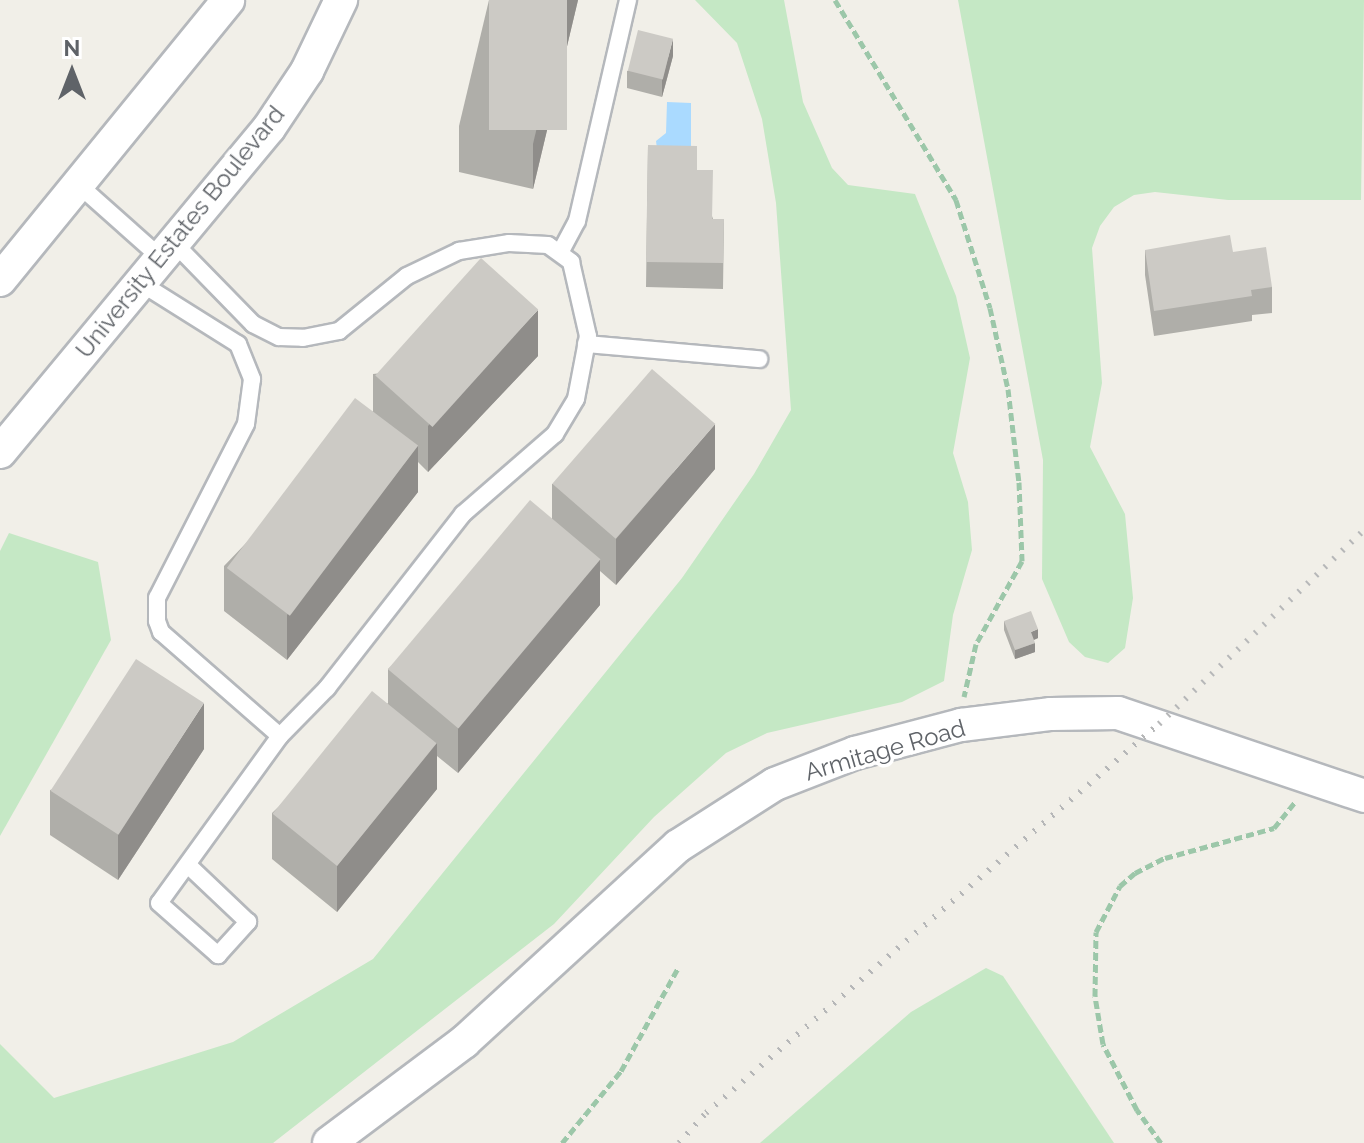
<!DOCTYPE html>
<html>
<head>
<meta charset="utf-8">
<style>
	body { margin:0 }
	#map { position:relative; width:1364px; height:1143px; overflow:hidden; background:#f1efe8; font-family:Raleway,sans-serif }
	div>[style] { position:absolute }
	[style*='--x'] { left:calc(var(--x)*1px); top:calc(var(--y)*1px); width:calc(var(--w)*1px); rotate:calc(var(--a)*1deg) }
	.green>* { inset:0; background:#c5e8c5 }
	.water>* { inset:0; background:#aadaff }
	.path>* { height:5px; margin-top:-2.5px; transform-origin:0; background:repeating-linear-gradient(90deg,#9cc7a9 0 8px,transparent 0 12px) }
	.roads { filter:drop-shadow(2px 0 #b5b8bc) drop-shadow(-2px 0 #b5b8bc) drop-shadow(0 2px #b5b8bc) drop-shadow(0 -2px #b5b8bc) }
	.lane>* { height:16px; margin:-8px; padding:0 8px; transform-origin:8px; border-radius:8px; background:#fff }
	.street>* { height:32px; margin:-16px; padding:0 16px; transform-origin:16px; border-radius:16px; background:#fff }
	.rail>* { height:6px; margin-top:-3px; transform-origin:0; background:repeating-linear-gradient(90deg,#b6b7b8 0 2px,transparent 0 12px) }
	.wall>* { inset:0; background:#afaea9 }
	.shaded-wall>* { inset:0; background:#8f8d8a }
	.building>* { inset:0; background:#cccac5; transform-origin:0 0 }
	span { translate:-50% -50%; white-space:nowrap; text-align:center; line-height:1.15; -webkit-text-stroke:7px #fff; paint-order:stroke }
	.street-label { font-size:24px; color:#5f6368 }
	.north { position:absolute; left:32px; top:32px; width:80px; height:80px; -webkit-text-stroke:6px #fff; paint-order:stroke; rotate:0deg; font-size:22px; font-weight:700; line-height:32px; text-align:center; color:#5f6368 }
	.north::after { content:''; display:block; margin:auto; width:28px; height:36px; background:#5f6368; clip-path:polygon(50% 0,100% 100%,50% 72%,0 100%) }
</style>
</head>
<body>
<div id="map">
	<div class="green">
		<i style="clip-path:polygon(695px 0,784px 0,803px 102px,832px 168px,848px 185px,915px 194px,956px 296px,970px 358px,953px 453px,968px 502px,972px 550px,953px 615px,944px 681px,902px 702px,767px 733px,726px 753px,654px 817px,554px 924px,273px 1143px,0 1143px,0 1044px,54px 1098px,233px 1042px,373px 959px,682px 578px,754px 474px,791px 410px,776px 203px,762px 119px,737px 43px)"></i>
		<i style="clip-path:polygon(958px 0,1364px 0,1361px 200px,1228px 200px,1155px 192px,1134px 195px,1114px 207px,1100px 226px,1092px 248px,1102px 383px,1090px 447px,1125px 514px,1133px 598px,1125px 648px,1108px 663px,1085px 657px,1069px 642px,1042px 579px,1043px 460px)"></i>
		<i style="clip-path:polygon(9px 533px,98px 562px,111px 640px,0 836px,0 551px)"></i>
		<i style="clip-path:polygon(986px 968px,1003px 976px,1114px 1143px,760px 1143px,911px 1012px)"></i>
	</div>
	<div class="water">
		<i style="clip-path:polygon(667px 102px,691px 103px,691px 157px,658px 156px,656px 141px,666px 133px)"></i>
	</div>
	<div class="path">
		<i style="--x:835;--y:0;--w:234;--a:58.8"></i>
		<i style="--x:956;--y:200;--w:113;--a:72.5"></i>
		<i style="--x:990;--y:308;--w:83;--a:77.5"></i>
		<i style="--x:1008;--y:389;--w:94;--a:83.3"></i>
		<i style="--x:1019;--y:482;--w:79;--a:87.8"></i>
		<i style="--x:1022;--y:561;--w:95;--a:119"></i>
		<i style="--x:976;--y:644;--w:54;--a:102.8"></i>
		<i style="--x:562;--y:1143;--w:93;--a:-50.7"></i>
		<i style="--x:621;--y:1071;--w:118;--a:-61"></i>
		<i style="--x:1161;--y:1143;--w:41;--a:-126"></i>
		<i style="--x:1137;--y:1110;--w:74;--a:-117.3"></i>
		<i style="--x:1103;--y:1044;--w:49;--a:-99.5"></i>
		<i style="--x:1095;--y:996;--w:64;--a:-89.1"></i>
		<i style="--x:1096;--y:932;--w:52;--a:-62.4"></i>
		<i style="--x:1120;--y:886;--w:20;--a:-41"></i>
		<i style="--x:1135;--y:873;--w:34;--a:-27"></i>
		<i style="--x:1165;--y:858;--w:113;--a:-15.4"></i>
		<i style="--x:1274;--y:828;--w:35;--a:-51"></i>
	</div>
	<div class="roads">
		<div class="lane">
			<i style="--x:79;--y:185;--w:110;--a:41.7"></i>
			<i style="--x:175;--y:244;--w:112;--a:45.7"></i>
			<i style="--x:253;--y:324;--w:29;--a:27"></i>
			<i style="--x:279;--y:337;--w:24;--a:2"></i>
			<i style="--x:303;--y:338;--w:37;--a:-11"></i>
			<i style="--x:339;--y:331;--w:87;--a:-39"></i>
			<i style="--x:407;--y:276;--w:58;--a:-25.7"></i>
			<i style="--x:459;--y:251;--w:51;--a:-9.1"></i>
			<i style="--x:509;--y:243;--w:39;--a:3"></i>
			<i style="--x:548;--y:245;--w:29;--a:36"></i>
			<i style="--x:571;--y:262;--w:76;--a:77.1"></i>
			<i style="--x:588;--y:336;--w:64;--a:100.8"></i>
			<i style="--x:576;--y:399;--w:41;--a:121"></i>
			<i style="--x:555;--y:434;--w:122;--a:139"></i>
			<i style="--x:463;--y:514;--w:221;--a:128"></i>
			<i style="--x:327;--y:688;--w:67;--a:134.4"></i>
			<i style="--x:280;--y:736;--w:206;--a:125.9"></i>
			<i style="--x:159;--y:903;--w:79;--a:41.4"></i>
			<i style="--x:218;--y:955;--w:45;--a:-47.7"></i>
			<i style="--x:248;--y:922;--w:83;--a:-136.5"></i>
			<i style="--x:561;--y:251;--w:34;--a:-62"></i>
			<i style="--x:577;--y:221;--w:227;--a:-77"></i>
			<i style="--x:139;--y:282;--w:117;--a:32.1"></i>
			<i style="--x:238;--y:344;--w:38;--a:68"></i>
			<i style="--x:252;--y:379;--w:45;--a:97.6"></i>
			<i style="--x:246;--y:424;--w:195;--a:117.1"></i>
			<i style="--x:157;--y:598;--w:23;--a:90"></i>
			<i style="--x:157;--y:621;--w:12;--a:70"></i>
			<i style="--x:161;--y:632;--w:158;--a:41.2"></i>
			<i style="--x:586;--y:344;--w:174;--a:5"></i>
		</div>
		<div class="street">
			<i style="--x:0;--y:280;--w:361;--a:-50.8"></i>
			<i style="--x:0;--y:452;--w:421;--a:-50.3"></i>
			<i style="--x:269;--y:128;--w:69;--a:-56.3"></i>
			<i style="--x:307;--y:71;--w:79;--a:-64.4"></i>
			<i style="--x:329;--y:1143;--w:169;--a:-36.8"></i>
			<i style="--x:464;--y:1042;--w:290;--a:-42.5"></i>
			<i style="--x:678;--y:846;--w:115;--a:-32.6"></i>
			<i style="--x:775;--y:784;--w:86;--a:-21.2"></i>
			<i style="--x:855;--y:753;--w:110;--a:-14.8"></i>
			<i style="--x:961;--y:725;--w:91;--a:-7"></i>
			<i style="--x:1051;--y:714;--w:67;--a:-0.9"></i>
			<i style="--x:1118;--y:713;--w:260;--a:18.6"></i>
		</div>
	</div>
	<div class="rail">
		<i style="--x:679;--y:1143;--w:40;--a:-48"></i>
		<i style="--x:706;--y:1113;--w:597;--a:-40.65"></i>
		<i style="--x:1159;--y:724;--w:282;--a:-43.4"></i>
	</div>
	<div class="wall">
		<i style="clip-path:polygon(489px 0,578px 0,533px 189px,459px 172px,459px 126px)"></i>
		<i style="clip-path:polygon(673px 56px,662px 97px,627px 88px,627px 71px)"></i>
		<i style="clip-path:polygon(648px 145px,697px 170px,713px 219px,724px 219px,723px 289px,646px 287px)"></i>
		<i style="clip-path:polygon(1145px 250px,1233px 252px,1272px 287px,1272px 313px,1252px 315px,1252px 321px,1154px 336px,1145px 275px)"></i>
		<i style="clip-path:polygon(538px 356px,428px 472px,418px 462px,418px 492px,287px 660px,224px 611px,224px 566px,373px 411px,373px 374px)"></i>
		<i style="clip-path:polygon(715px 469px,616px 585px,600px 571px,600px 605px,458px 773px,437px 756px,437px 789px,337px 912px,272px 859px,272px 813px,388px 703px,388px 669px,552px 519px,552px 484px)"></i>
		<i style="clip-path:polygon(1004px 621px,1038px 638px,1034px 640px,1035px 652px,1015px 659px,1004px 630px)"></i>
		<i style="clip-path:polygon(204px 749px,118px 880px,50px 835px,50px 790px)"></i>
	</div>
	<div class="shaded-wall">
		<i style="clip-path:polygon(567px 0,578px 0,533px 189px,533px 144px)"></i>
		<i style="clip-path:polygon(673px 39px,673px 56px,662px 97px,662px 80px)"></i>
		<i style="clip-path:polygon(538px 310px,538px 356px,428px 472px,428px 426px)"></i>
		<i style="clip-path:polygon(715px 424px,715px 469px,616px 585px,616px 539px)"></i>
		<i style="clip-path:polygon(418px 446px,418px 492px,287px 660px,287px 615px)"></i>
		<i style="clip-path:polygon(600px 559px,600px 605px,458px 773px,458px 727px)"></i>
		<i style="clip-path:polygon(1038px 629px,1038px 638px,1031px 641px,1031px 632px)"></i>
		<i style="clip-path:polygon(1035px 643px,1035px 652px,1015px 659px,1015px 650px)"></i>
		<i style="clip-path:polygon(204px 703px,204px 749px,118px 880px,118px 834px)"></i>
		<i style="clip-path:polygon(437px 743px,437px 789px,337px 912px,337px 866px)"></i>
	</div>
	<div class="building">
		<i style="left:489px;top:0;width:78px;height:130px"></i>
		<i style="left:638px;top:30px;width:36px;height:42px;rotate:14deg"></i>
		<i style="clip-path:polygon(648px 145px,697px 146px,697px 170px,713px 170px,712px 219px,724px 219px,723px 263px,646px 262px)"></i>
		<i style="clip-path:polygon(1230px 235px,1233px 252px,1266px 247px,1272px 287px,1251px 290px,1252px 296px,1154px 311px,1145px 250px)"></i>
		<i style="left:481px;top:258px;width:77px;height:158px;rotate:42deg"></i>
		<i style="left:652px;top:369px;width:84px;height:152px;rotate:41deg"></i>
		<i style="left:355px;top:398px;width:79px;height:213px;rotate:37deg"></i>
		<i style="left:530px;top:500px;width:92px;height:221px;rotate:40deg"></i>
		<i style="clip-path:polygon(1031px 611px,1038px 629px,1031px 632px,1035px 643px,1015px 650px,1004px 621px)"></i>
		<i style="left:136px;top:659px;width:81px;height:157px;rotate:33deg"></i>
		<i style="left:372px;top:691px;width:83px;height:158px;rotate:39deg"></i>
	</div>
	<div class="street-label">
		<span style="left:180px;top:232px;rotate:-51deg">University Estates Boulevard</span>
		<span style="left:885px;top:750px;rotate:-16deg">Armitage Road</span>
	</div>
	<div class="north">N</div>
</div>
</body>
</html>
